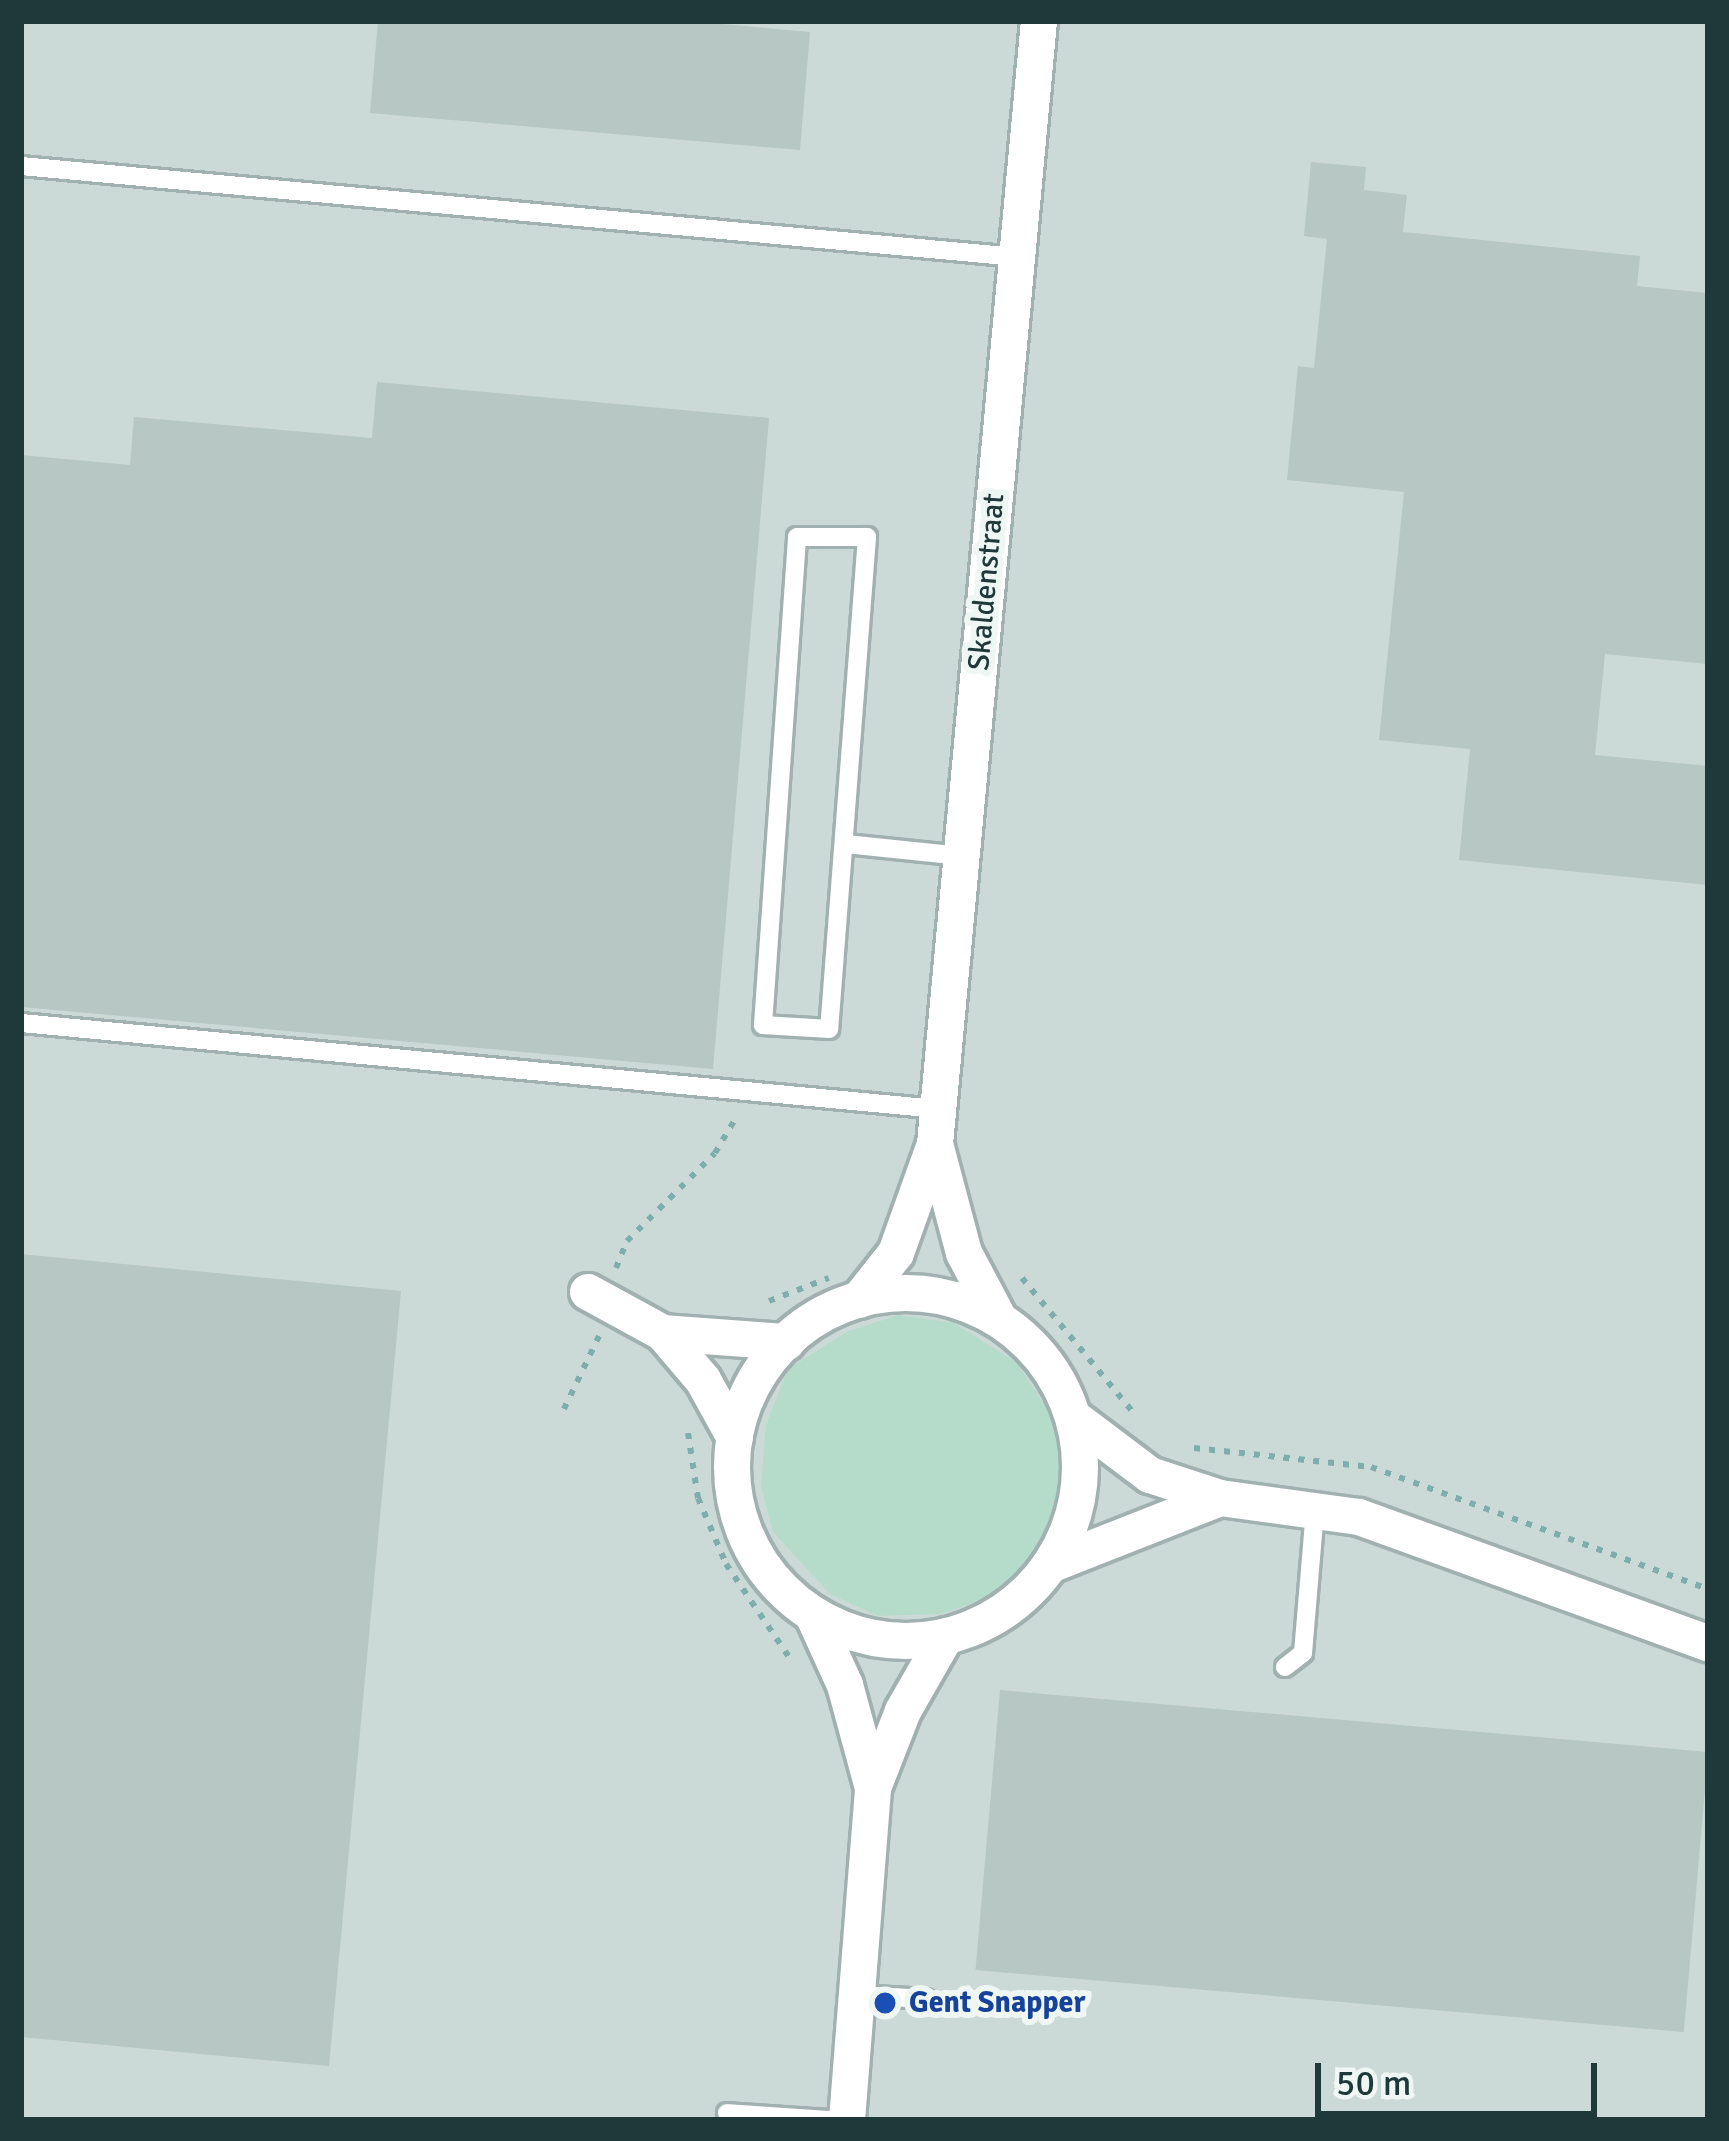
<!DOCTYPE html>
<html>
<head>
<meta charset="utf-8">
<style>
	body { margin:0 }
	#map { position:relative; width:1729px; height:2141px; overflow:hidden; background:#deeae8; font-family:Signika,sans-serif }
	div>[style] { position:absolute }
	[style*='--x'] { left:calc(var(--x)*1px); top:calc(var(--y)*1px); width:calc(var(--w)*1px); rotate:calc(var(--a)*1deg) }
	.built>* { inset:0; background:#ccdad7; transform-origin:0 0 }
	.green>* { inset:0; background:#b5dcca }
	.building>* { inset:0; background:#b6c7c4; transform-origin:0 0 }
	.path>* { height:6px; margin-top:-3px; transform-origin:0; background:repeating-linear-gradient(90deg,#7daeac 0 6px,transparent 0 15px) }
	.roads { filter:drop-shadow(3px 0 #a1b1b0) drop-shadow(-3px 0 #a1b1b0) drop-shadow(0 3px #a1b1b0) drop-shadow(0 -3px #a1b1b0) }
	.lane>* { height:18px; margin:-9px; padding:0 9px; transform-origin:9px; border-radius:9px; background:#fff }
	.street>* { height:36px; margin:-18px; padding:0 18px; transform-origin:18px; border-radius:18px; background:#fff }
	.street>.ring { margin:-18px; padding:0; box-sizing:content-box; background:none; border:36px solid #fff; border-radius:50% }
	.dots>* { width:33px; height:33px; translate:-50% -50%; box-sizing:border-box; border:6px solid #eef7f4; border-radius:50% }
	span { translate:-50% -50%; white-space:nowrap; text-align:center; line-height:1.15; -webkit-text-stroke:12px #eef7f4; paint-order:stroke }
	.street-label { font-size:30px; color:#1f3939 }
	.transit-label { font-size:30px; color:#164399; font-weight:700 }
	.left { translate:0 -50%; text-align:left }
	.frame { position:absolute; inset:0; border:24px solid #1f3939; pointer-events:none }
	.scale { position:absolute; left:1315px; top:2063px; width:282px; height:54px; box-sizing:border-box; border:6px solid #1f3939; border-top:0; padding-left:15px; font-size:36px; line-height:42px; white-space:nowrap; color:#1f3939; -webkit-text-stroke:9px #eef7f4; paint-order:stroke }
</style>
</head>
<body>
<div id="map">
	<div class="built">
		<i style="left:21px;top:21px;width:1687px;height:2099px"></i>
	</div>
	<div class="green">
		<i style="clip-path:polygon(899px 1315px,954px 1323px,1017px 1363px,1055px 1421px,1062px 1491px,1038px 1553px,996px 1595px,940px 1614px,878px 1616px,830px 1594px,773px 1532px,761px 1485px,766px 1424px,788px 1369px,848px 1331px)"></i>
	</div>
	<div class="building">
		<i style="clip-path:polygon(378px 21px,689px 21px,810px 32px,800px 150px,370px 113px)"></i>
		<i style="clip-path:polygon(1311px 162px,1366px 167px,1364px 190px,1407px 195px,1403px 232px,1640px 256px,1637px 286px,1708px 293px,1708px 664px,1605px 654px,1595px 755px,1708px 766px,1708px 885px,1459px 860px,1470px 749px,1379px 740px,1404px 492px,1287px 480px,1298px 366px,1314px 368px,1327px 239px,1304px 236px)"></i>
		<i style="clip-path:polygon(377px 382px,769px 418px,713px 1069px,21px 1007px,21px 455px,130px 465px,134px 417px,372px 438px)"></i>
		<i style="clip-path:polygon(21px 1254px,401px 1291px,329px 2066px,21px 2037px)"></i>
		<i style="left:1000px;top:1690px;width:711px;height:281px;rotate:5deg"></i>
	</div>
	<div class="path">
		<i style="--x:616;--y:1268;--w:29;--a:-68"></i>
		<i style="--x:627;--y:1241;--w:124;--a:-45"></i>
		<i style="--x:715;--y:1153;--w:43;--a:-59.3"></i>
		<i style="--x:1022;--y:1278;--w:179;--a:50.4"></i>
		<i style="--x:769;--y:1301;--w:64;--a:-21"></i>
		<i style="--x:564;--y:1409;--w:81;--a:-64.4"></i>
		<i style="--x:688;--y:1433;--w:66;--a:81.3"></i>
		<i style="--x:698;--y:1498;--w:72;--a:67"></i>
		<i style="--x:726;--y:1564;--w:112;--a:55.9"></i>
		<i style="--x:1194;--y:1448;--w:178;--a:6.1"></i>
		<i style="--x:1371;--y:1467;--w:358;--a:19.9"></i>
	</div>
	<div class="roads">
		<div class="lane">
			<i style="--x:21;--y:166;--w:1000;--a:5.22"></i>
			<i style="--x:797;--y:537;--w:70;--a:0"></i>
			<i style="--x:867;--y:537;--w:493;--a:94.4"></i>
			<i style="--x:829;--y:1029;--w:66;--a:-176.5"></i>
			<i style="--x:763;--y:1025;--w:489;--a:-86"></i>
			<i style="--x:845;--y:844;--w:118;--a:5.9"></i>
			<i style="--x:21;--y:1023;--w:921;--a:5.36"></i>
			<i style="--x:1285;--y:1667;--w:23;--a:-38"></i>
			<i style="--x:1303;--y:1653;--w:143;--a:-85.2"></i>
			<i style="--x:857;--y:1995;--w:69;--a:3.3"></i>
			<i style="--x:727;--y:2113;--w:103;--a:3.9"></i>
		</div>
		<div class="street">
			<i style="--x:935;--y:1144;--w:113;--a:75.1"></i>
			<i style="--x:964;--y:1253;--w:75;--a:62.1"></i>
			<i style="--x:588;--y:1292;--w:85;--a:28.7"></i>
			<i style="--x:663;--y:1333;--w:62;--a:49.6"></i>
			<i style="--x:703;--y:1380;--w:66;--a:61.1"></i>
			<i class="ring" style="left:732px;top:1293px;width:312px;height:312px"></i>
			<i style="--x:859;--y:1300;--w:60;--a:-51.8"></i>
			<i style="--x:896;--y:1253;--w:116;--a:-70.3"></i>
			<i style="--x:935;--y:1144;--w:1128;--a:-84.71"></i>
			<i style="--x:663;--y:1333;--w:124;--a:4.2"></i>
			<i style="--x:1074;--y:1418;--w:95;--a:36.9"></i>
			<i style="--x:1150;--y:1475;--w:74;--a:18.2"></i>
			<i style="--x:1220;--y:1498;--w:140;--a:7.8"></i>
			<i style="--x:1359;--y:1517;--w:371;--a:19.9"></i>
			<i style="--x:1050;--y:1565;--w:183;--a:-21.5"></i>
			<i style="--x:814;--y:1617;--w:75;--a:65.5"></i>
			<i style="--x:845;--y:1685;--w:107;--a:74.8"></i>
			<i style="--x:847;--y:2120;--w:333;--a:-85.5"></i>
			<i style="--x:873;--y:1788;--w:83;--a:-68.7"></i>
			<i style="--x:903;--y:1711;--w:86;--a:-60.2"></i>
		</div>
	</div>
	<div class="dots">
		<i style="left:885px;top:2003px;background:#1a4fb4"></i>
	</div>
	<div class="street-label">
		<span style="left:987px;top:582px;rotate:-85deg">Skaldenstraat</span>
	</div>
	<div class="transit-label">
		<span class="left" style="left:909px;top:2003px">Gent Snapper</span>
	</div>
	<div class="frame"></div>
	<div class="scale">50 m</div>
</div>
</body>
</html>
